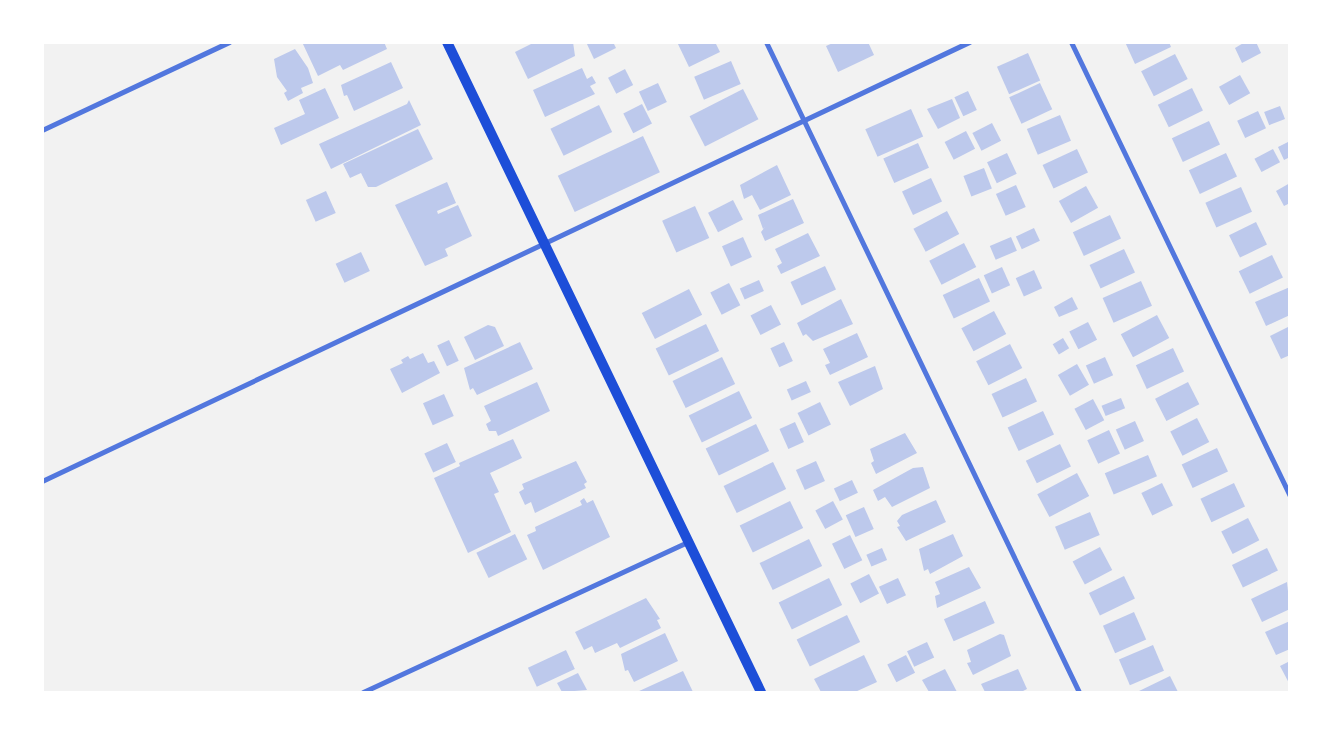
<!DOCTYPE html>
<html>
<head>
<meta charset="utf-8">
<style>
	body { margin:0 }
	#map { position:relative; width:1332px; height:735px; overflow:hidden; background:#f2f2f2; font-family:Montserrat,sans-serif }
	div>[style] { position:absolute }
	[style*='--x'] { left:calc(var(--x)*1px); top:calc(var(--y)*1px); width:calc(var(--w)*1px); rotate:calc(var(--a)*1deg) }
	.building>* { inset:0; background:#bdc9ec; transform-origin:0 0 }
	.minor>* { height:5px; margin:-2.5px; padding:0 2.5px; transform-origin:2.5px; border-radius:2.5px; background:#5277de }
	.secondary>* { height:10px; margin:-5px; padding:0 5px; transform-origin:5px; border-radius:5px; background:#1d4ed8 }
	span { translate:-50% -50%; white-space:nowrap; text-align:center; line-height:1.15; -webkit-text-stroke:4px #fff; paint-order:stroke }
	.frame { position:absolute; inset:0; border:44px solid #fff; pointer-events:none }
</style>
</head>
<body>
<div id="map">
	<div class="building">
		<i style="clip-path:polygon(302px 42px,384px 42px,387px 49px,343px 70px,340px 65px,318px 76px)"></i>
		<i style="clip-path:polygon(535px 42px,573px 42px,575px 56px,528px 79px,515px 52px)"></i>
		<i style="clip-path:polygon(586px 42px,613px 42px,616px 48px,594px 59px)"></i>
		<i style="clip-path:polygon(677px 42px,715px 42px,720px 52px,689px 67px)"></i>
		<i style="clip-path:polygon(835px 42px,868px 42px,874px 55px,838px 72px,826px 46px)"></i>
		<i style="clip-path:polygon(1125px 42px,1169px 42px,1171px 47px,1135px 64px)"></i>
		<i style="clip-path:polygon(1245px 42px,1256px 42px,1261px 53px,1242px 63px,1235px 48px)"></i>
		<i style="clip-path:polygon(295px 49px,308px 68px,313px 83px,301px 88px,303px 93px,288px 101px,284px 93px,287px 91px,277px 77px,274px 59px)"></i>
		<i style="left:1028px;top:53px;width:30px;height:34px;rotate:66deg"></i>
		<i style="left:1175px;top:54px;width:28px;height:38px;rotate:63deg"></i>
		<i style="left:731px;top:61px;width:25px;height:40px;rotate:67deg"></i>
		<i style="clip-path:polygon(391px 62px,403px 88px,354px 111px,347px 95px,344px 96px,341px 85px)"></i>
		<i style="clip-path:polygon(582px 68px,587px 79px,592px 76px,596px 83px,590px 86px,595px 94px,545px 117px,533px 90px)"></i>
		<i style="left:625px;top:69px;width:18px;height:19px;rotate:63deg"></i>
		<i style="left:1240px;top:75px;width:21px;height:24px;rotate:61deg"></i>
		<i style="left:658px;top:83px;width:21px;height:21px;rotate:65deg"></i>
		<i style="left:1040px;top:83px;width:29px;height:34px;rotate:65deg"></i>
		<i style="clip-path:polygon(325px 88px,339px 118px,281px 145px,274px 128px,305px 114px,299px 100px)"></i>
		<i style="left:1192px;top:88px;width:25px;height:38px;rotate:64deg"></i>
		<i style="left:743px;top:89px;width:34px;height:60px;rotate:63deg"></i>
		<i style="left:968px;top:91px;width:21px;height:15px;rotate:65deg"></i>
		<i style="clip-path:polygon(952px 99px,960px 118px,938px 129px,927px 109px)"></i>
		<i style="clip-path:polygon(409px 100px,421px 125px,331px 169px,319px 144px,407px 104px)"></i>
		<i style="left:642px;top:104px;width:22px;height:21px;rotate:63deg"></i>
		<i style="left:599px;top:105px;width:30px;height:54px;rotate:64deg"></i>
		<i style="left:1280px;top:106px;width:14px;height:17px;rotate:69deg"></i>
		<i style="left:911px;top:109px;width:30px;height:50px;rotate:66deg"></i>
		<i style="left:1258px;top:111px;width:19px;height:23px;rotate:65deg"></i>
		<i style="left:1060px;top:115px;width:28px;height:36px;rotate:67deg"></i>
		<i style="left:1209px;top:121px;width:26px;height:41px;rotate:65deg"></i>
		<i style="left:992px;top:123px;width:20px;height:22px;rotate:63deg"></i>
		<i style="clip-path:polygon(418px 129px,433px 159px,376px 187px,368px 187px,361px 173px,350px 178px,343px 164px)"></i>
		<i style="left:966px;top:131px;width:20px;height:24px;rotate:63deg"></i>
		<i style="left:643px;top:136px;width:40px;height:94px;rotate:65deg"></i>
		<i style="clip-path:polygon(1290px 141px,1290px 157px,1284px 160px,1278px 147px)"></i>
		<i style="left:918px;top:143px;width:27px;height:38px;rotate:66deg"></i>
		<i style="left:1077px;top:149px;width:26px;height:38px;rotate:65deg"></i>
		<i style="left:1273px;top:149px;width:15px;height:21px;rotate:62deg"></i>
		<i style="left:1007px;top:153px;width:23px;height:22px;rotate:65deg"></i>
		<i style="left:1226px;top:153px;width:26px;height:41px;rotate:65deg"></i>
		<i style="clip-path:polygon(777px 165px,791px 195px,760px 210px,752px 195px,744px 199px,740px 185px)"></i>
		<i style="left:984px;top:168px;width:22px;height:22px;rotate:69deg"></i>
		<i style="left:931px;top:178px;width:26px;height:32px;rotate:65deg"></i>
		<i style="clip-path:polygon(447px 182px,456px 203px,437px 211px,438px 214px,458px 205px,472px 236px,445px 249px,448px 256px,425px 266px,395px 205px)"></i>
		<i style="clip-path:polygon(1290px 183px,1290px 203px,1284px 206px,1276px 191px)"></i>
		<i style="left:1016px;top:185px;width:24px;height:22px;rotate:66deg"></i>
		<i style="left:1086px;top:186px;width:25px;height:31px;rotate:61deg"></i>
		<i style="left:1241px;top:187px;width:27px;height:39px;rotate:66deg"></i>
		<i style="left:326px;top:191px;width:24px;height:22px;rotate:66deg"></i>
		<i style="clip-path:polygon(793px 199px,804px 223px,765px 241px,761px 232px,765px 227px,763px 229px,758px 215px)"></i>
		<i style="left:733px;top:200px;width:22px;height:28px;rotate:63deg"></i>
		<i style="left:695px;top:206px;width:35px;height:36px;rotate:66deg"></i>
		<i style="left:947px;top:211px;width:26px;height:38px;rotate:62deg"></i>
		<i style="left:1110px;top:215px;width:26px;height:41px;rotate:65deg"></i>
		<i style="left:1256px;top:222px;width:25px;height:30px;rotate:64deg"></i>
		<i style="left:1034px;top:228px;width:14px;height:20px;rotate:65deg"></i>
		<i style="clip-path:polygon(808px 233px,820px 256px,781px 274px,777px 266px,782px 263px,775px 249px)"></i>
		<i style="left:743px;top:237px;width:22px;height:23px;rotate:66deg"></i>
		<i style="left:1011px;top:237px;width:15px;height:23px;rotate:67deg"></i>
		<i style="left:964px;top:243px;width:27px;height:39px;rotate:63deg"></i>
		<i style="left:1124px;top:249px;width:26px;height:38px;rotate:65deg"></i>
		<i style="left:361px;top:252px;width:21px;height:28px;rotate:65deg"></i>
		<i style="left:1272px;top:255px;width:25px;height:37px;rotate:64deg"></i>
		<i style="left:825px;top:266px;width:26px;height:38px;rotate:65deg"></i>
		<i style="left:1002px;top:267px;width:20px;height:20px;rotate:66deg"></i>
		<i style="left:1034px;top:270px;width:20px;height:20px;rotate:66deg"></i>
		<i style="left:979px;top:278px;width:26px;height:40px;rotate:65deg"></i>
		<i style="left:759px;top:280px;width:12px;height:21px;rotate:66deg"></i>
		<i style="left:1141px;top:281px;width:27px;height:42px;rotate:66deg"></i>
		<i style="left:729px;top:283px;width:25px;height:21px;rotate:63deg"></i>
		<i style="clip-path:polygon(1290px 287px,1290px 315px,1266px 326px,1255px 302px)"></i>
		<i style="left:689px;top:289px;width:29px;height:53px;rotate:63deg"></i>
		<i style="clip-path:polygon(1072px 297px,1078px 309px,1059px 317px,1054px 307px)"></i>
		<i style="clip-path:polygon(841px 299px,853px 324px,813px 341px,806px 334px,803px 336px,797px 323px)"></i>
		<i style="left:771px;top:305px;width:22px;height:23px;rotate:63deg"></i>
		<i style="left:994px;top:311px;width:26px;height:37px;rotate:62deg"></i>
		<i style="left:1157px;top:315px;width:26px;height:41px;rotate:62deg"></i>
		<i style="left:1088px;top:322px;width:20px;height:21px;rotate:63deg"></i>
		<i style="left:706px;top:324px;width:30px;height:56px;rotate:64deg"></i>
		<i style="clip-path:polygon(488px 325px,495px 327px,504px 346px,475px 360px,464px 337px)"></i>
		<i style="clip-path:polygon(1290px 326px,1290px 355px,1281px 359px,1270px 336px)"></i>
		<i style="clip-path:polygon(857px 333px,868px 357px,830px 375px,825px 365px,830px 363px,823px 349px)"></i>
		<i style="left:1063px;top:338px;width:12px;height:12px;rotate:59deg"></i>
		<i style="left:449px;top:340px;width:23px;height:13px;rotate:65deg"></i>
		<i style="clip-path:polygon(520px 342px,533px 369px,477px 395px,473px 388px,470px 390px,464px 368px)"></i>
		<i style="left:784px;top:342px;width:21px;height:15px;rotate:65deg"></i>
		<i style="left:1010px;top:344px;width:27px;height:38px;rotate:63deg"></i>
		<i style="left:1173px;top:348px;width:26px;height:41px;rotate:65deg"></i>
		<i style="clip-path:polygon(423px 353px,428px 363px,434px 361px,440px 373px,402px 393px,390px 369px,403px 363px,401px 360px,408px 356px,410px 359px)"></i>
		<i style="left:722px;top:357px;width:30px;height:55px;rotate:64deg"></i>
		<i style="left:1105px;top:357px;width:20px;height:21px;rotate:66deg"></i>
		<i style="left:1077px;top:364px;width:24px;height:22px;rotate:60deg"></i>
		<i style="clip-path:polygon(875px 366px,883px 389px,850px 406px,838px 382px)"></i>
		<i style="left:1026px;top:378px;width:26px;height:38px;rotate:65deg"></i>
		<i style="left:806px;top:381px;width:12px;height:21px;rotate:66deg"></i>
		<i style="clip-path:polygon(537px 382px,550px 411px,498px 436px,496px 431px,489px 431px,486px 424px,491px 421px,484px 406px)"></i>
		<i style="left:1188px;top:382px;width:25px;height:37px;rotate:63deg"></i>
		<i style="left:739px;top:391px;width:30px;height:56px;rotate:64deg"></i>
		<i style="left:444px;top:394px;width:24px;height:23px;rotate:66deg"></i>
		<i style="left:1121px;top:398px;width:11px;height:21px;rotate:68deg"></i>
		<i style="left:1093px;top:399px;width:24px;height:21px;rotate:62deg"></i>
		<i style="left:820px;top:402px;width:25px;height:25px;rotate:64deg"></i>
		<i style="left:1043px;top:411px;width:26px;height:39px;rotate:65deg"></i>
		<i style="left:1197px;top:418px;width:27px;height:30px;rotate:63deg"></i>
		<i style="left:1135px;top:421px;width:22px;height:21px;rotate:66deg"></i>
		<i style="left:795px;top:422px;width:22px;height:17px;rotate:66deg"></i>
		<i style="left:756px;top:424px;width:30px;height:56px;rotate:64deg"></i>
		<i style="left:1109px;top:430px;width:26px;height:24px;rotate:65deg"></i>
		<i style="clip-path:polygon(905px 433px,917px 453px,876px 474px,871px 463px,874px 461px,870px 449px)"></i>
		<i style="clip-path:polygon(513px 439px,522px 458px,490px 473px,499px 492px,494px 494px,511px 532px,468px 553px,434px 478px,460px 466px,459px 463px)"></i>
		<i style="left:447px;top:443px;width:21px;height:25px;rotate:65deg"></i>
		<i style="left:1060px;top:444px;width:25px;height:38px;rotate:64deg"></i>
		<i style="left:1217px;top:448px;width:26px;height:39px;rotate:65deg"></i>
		<i style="left:1148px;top:455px;width:23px;height:47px;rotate:67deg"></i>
		<i style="clip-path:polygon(576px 461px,587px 482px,584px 484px,586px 488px,535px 513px,531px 502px,525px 505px,519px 492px,524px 489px,522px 484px)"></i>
		<i style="left:816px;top:461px;width:22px;height:22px;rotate:66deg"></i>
		<i style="left:773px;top:462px;width:30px;height:55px;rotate:64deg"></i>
		<i style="clip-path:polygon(923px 467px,930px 488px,892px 507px,885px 497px,878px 501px,873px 490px,913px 468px)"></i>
		<i style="left:1077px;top:473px;width:26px;height:45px;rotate:62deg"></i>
		<i style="left:852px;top:480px;width:14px;height:20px;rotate:65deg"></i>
		<i style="left:1162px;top:483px;width:25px;height:23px;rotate:64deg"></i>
		<i style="left:1234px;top:483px;width:26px;height:37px;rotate:65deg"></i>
		<i style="clip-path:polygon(584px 498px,587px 503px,593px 500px,610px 537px,543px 570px,527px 535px,536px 531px,535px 527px,582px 505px,580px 501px)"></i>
		<i style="clip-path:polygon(936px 500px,946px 522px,906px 541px,897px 527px,900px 526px,897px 521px,902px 515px)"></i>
		<i style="left:790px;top:501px;width:30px;height:56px;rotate:64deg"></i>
		<i style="left:833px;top:501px;width:21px;height:20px;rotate:62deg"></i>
		<i style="left:864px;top:507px;width:24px;height:20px;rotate:66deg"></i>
		<i style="left:1090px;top:512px;width:25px;height:38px;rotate:67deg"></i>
		<i style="left:1248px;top:518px;width:25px;height:30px;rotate:63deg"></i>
		<i style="left:515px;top:534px;width:28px;height:43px;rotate:64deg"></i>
		<i style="clip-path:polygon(953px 534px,963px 556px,930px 574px,928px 569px,924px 571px,919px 549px)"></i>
		<i style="left:850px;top:535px;width:28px;height:20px;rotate:64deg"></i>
		<i style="left:809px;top:539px;width:30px;height:55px;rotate:64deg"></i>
		<i style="left:1100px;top:547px;width:26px;height:31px;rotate:62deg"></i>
		<i style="left:882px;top:548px;width:13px;height:17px;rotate:67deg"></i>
		<i style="left:1267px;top:548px;width:25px;height:39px;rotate:64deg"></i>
		<i style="clip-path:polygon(969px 567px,981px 588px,937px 608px,935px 596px,940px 594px,935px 582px)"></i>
		<i style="left:869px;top:574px;width:22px;height:21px;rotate:63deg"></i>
		<i style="left:1124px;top:576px;width:25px;height:39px;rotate:64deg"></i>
		<i style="left:829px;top:578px;width:30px;height:56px;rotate:64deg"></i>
		<i style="left:898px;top:578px;width:19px;height:21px;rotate:65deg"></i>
		<i style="clip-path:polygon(1287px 582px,1290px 609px,1262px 622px,1251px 599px)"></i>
		<i style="clip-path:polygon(646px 598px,660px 619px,657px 620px,661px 628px,620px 648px,617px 643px,595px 653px,592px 646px,584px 650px,575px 632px)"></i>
		<i style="left:985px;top:601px;width:24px;height:45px;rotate:66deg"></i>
		<i style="left:1134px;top:612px;width:30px;height:34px;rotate:66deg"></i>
		<i style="left:847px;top:615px;width:30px;height:56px;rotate:64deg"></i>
		<i style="clip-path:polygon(1290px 621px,1290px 649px,1276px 655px,1265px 632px)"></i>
		<i style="clip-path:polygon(665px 633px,678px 661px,634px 682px,628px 670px,625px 671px,621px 654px)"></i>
		<i style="clip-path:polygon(1000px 634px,1004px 635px,1011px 656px,973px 675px,967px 663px,971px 662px,967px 650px)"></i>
		<i style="left:927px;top:642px;width:17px;height:22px;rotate:65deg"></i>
		<i style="left:1153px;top:645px;width:28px;height:37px;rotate:67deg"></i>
		<i style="left:566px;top:650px;width:21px;height:42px;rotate:65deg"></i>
		<i style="clip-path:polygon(864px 655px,877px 682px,855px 692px,821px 692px,814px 679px)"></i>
		<i style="left:906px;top:655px;width:20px;height:21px;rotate:63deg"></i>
		<i style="clip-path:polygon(1290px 661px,1290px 685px,1280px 666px)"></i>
		<i style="clip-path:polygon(945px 669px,957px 692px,929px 692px,922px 680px)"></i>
		<i style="clip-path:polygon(1018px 669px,1027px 689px,1021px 692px,985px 692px,981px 684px)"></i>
		<i style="clip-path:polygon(683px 671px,693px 692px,637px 692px)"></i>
		<i style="clip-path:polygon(578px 673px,587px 690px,562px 692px,557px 683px)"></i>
		<i style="clip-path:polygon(1170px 676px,1178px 692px,1137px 692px)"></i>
	</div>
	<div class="minor">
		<i style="--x:766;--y:42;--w:721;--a:64.29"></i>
		<i style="--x:1071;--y:42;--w:504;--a:64.25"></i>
		<i style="--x:42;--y:130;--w:207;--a:-25.2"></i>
		<i style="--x:42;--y:481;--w:1026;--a:-25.34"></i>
		<i style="--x:363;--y:692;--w:358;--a:-24.8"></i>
	</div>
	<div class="secondary">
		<i style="--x:447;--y:42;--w:722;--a:64.22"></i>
	</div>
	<div class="frame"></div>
</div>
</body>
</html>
